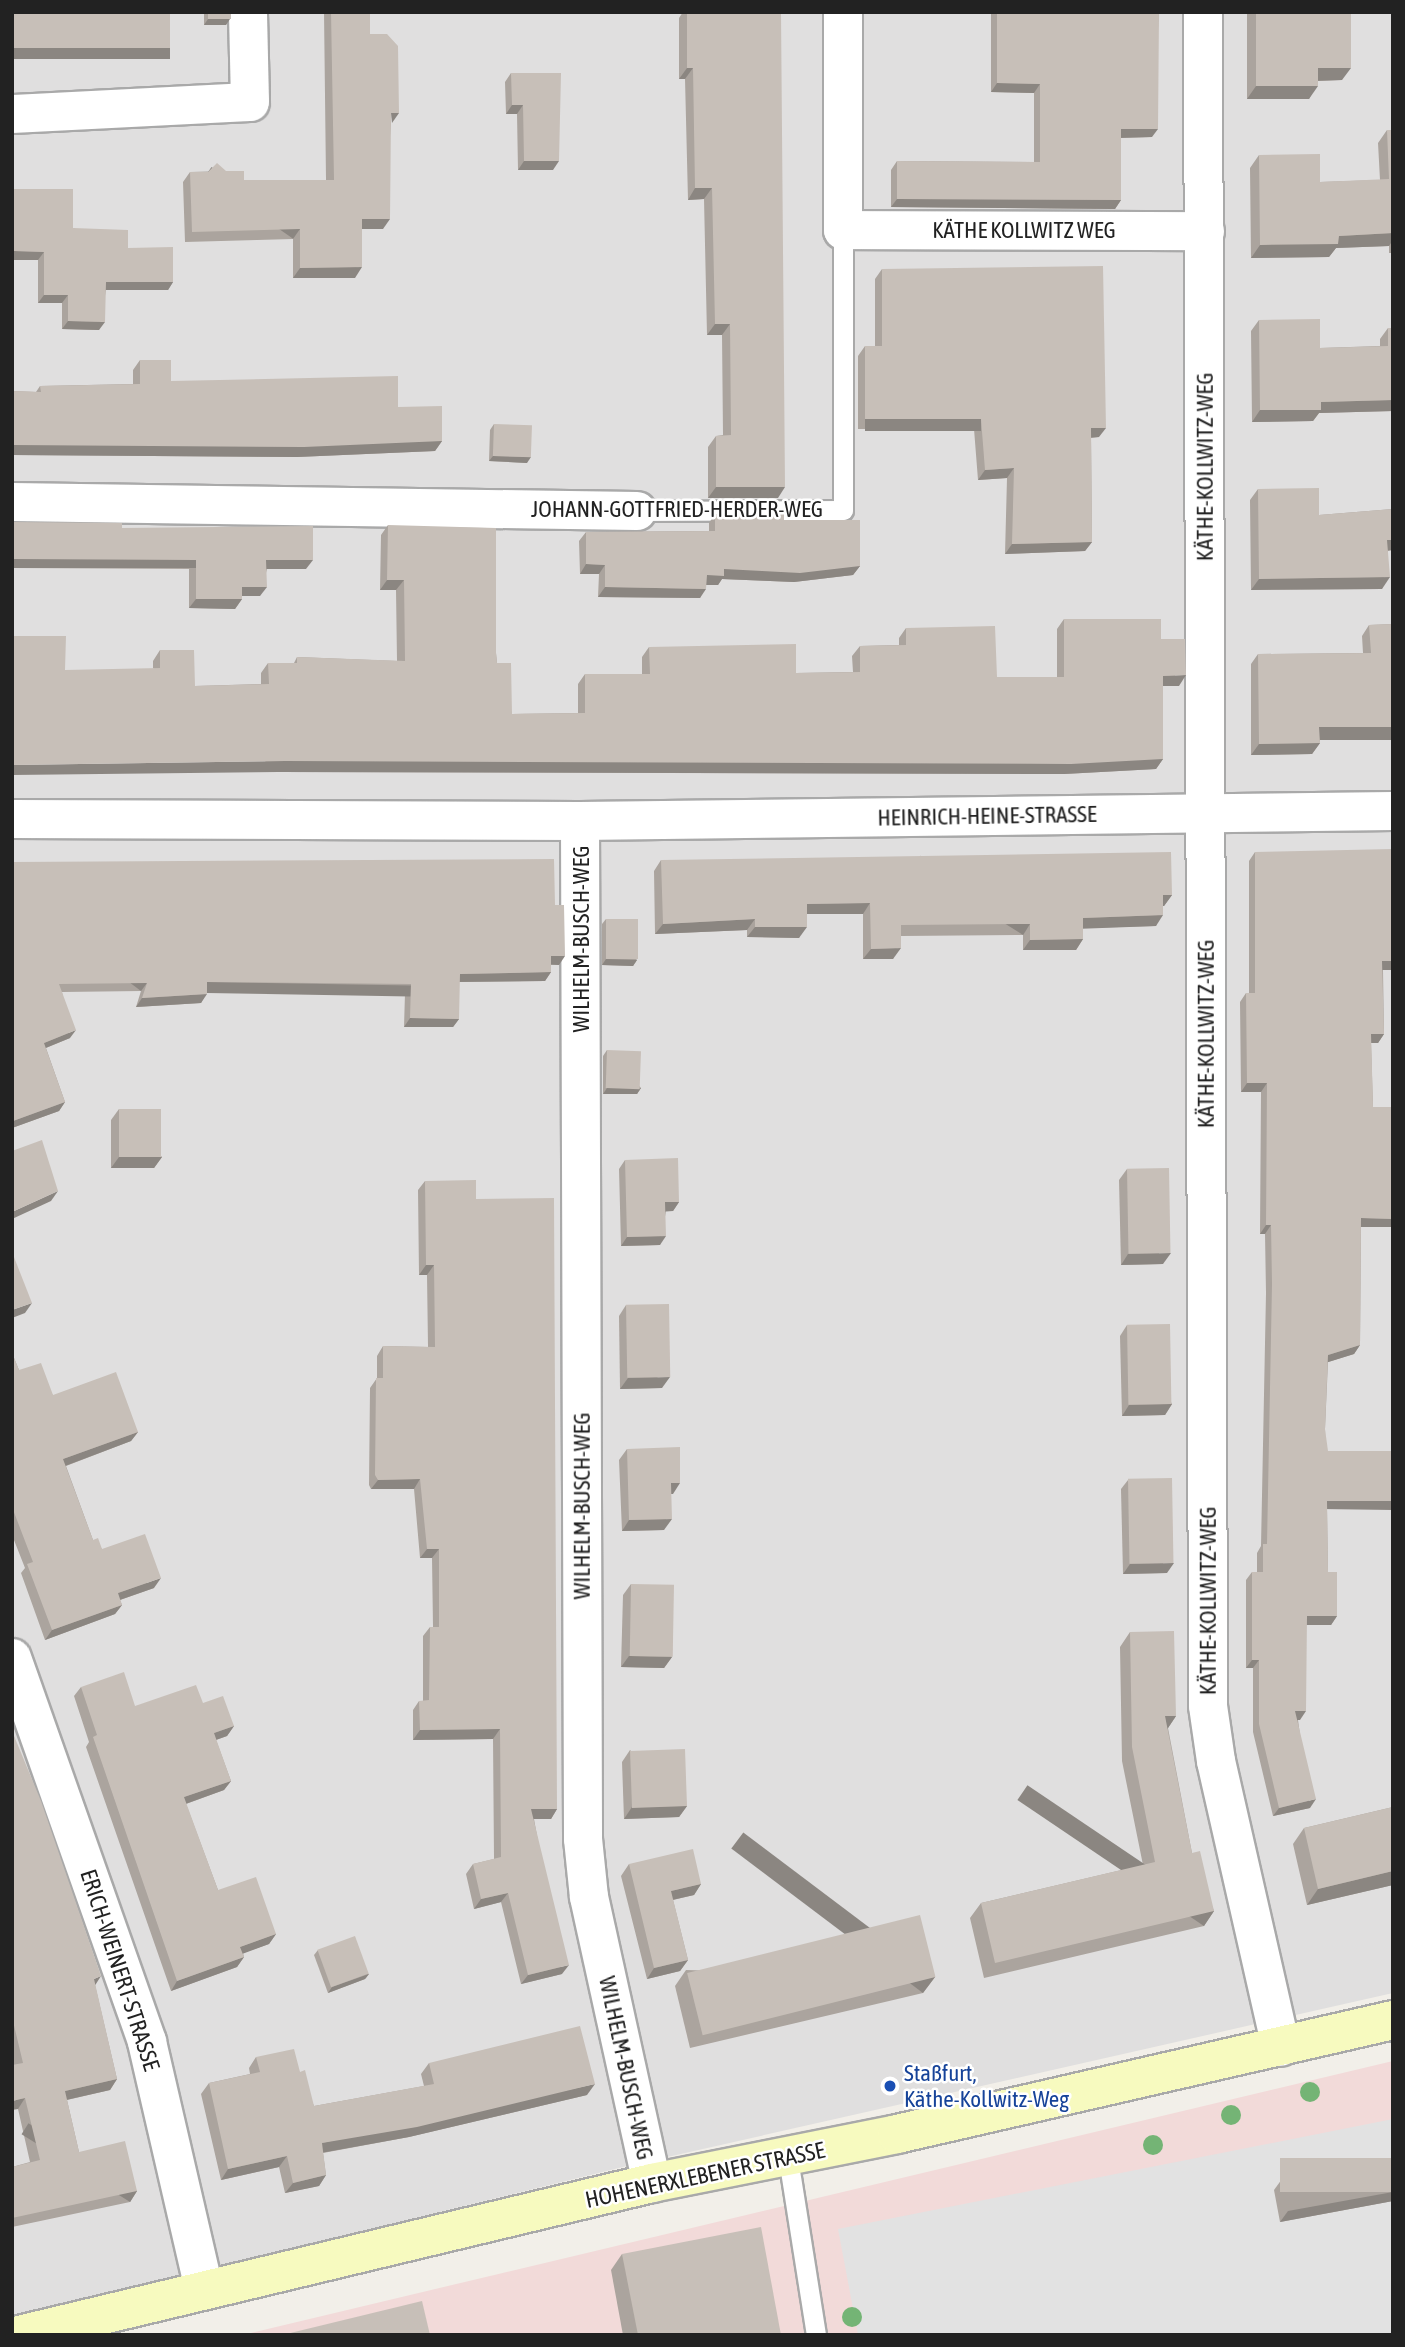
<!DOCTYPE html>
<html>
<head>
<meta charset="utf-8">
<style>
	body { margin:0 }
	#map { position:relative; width:1405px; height:2347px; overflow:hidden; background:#f2efe9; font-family:"Asap Condensed",sans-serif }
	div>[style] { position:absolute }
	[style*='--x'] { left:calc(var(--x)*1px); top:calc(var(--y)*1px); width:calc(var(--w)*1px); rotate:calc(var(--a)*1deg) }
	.residential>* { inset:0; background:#e0dfdf }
	.commercial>* { inset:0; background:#f2dad9 }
	.parking>* { inset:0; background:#e2e2e2 }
	.roads { filter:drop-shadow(2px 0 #a9a9a9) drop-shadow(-2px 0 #a9a9a9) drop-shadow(0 2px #a9a9a9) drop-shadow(0 -2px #a9a9a9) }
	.service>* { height:19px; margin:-9.5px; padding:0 9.5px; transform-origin:9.5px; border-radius:9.5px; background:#fff }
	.minor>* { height:38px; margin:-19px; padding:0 19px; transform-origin:19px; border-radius:19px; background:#fff }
	.secondary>* { height:38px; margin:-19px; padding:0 19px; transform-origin:19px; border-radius:19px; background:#f7fabf }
	.trees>* { width:20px; height:20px; margin:-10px; border-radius:50%; background:#74b475 }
	.wall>* { inset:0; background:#aba49e }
	.shaded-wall>* { inset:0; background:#8b8681; transform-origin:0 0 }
	.building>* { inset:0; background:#c7bfb8; transform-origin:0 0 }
	.dots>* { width:19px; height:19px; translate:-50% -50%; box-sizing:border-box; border:4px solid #fff; border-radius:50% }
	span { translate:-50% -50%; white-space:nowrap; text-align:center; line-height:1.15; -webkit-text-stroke:5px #fff; paint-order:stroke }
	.street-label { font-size:23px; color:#222 }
	.transit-label { font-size:23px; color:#164399 }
	.left { translate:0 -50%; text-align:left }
	.frame { position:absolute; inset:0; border:14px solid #222; pointer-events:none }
</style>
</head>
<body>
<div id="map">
	<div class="residential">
		<i style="clip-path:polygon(12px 12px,1393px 12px,1393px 1993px,623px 2167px,12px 2317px)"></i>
	</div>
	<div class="commercial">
		<i style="clip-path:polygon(1393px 2061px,1393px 2335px,242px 2335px)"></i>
	</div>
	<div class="parking">
		<i style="clip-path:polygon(1393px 2119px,1393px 2335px,858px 2335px,838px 2229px)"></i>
	</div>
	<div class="roads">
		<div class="service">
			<i style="--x:637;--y:511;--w:206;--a:-0.3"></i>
			<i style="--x:843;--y:510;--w:280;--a:-90"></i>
			<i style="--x:788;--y:2158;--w:179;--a:81"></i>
		</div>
		<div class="minor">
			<i style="--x:843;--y:12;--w:218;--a:90"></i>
			<i style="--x:843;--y:230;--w:362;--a:0.2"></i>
			<i style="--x:1203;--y:12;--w:1694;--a:89.83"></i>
			<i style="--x:1208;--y:1706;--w:56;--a:81.7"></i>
			<i style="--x:1216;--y:1761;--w:293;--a:77.2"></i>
			<i style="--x:12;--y:114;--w:238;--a:-2.9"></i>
			<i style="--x:250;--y:102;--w:90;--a:-91.3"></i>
			<i style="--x:12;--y:502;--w:625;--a:0.83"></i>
			<i style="--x:12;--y:819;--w:568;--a:0.2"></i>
			<i style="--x:580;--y:821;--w:813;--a:-0.7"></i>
			<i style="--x:580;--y:821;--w:1018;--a:89.83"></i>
			<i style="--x:583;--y:1839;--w:58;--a:84.1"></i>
			<i style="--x:589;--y:1897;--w:293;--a:77.6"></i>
			<i style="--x:12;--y:1658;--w:407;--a:70.6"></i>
			<i style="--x:147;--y:2042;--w:253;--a:77"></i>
		</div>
		<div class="secondary">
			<i style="--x:19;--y:2335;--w:651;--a:-13.5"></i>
			<i style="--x:652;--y:2183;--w:250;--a:-11.3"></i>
			<i style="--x:897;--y:2134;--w:509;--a:-12.94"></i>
		</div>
	</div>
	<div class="trees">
		<i style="left:1310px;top:2092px"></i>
		<i style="left:1231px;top:2115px"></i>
		<i style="left:1153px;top:2145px"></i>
		<i style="left:852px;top:2317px"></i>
	</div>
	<div class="wall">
		<i style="clip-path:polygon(204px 12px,231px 12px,226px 25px,204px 25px)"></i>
		<i style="clip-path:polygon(324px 12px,370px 12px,370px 34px,391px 123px,383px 229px,362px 229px,355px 278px,293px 278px,293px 239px,185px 242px,183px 182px,190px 172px,226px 171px,244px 180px,326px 180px)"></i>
		<i style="clip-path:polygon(683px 12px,781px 12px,778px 498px,708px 498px,708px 447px,716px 436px,723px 435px,722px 335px,707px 335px,704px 199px,688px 200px,685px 79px,679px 79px,679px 18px)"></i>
		<i style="clip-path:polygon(991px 12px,1159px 12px,1152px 137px,1121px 138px,1121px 200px,1115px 209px,891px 207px,891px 170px,897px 161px,1034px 162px,1034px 93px,991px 92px)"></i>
		<i style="clip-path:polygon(1247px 12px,1351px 12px,1342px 80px,1318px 81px,1309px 99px,1247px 99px)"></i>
		<i style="clip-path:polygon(511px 73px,553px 170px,518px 170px,517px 114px,506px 114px,505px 82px)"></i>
		<i style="clip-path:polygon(1387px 130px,1393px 130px,1393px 253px,1389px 253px,1389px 246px,1336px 248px,1329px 257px,1251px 258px,1250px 168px,1259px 155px,1320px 182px,1380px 180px,1378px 143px)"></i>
		<i style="clip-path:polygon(14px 189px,73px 228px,128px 248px,173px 282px,168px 290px,106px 290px,99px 330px,62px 329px,62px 303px,38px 303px,38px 260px,12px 260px,12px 192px)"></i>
		<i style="clip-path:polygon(882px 269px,1099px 437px,1091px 438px,1092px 542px,1085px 551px,1005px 554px,1007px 478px,978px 480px,974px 429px,858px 429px,858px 356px,865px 346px,875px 346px,875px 279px)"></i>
		<i style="clip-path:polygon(1259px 320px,1320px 348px,1380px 346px,1380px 339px,1388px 328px,1393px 328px,1393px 411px,1319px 413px,1313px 421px,1252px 422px,1251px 331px)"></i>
		<i style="clip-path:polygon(140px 360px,171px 381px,398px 407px,442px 441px,435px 451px,297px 457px,12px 455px,12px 391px,36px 392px,40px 386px,133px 384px,133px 370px)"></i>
		<i style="clip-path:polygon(494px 424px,527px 463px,489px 461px,490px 430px)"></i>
		<i style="clip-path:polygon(1258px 489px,1319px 515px,1393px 509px,1393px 550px,1388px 551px,1382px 589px,1251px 590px,1250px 500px)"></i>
		<i style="clip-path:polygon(715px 514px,784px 520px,860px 566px,853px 575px,794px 582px,722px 579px,718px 585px,706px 585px,700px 598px,598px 597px,599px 574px,580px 574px,579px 541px,586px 532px,709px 531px,709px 523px)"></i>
		<i style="clip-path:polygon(12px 522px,122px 528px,306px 569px,267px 569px,260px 596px,242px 596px,242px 599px,235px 609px,189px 608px,189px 569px,12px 568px)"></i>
		<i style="clip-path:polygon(388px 525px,496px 653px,497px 663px,512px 714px,578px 713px,578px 684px,585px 674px,642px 674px,642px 657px,649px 647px,796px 673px,853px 672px,852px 656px,860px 646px,899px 645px,899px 638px,906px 628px,997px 677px,1057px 677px,1057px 629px,1064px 619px,1161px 639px,1179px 686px,1163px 686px,1163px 759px,1156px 769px,1064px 774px,278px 772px,153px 668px,153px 661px,160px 650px,195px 686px,261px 684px,261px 673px,268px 663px,294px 663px,297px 657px,397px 661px,396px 590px,380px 590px,381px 535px)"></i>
		<i style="clip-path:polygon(1393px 624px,1393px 738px,1320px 738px,1320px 743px,1312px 754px,1251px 755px,1251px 664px,1258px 654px,1363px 653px,1362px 636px,1369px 625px)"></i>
		<i style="clip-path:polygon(1255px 852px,1383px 970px,1384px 1034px,1378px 1043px,1371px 1043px,1373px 1107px,1393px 1107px,1393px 1227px,1361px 1227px,1360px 1345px,1354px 1354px,1328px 1362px,1325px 1429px,1327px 1509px,1328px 1572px,1337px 1616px,1331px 1625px,1306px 1625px,1300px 1720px,1298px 1720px,1310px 1808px,1273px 1816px,1253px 1732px,1253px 1668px,1246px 1668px,1246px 1580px,1252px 1572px,1257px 1572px,1257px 1553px,1261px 1546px,1266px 1293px,1265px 1234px,1260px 1234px,1261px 1092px,1241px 1092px,1240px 1002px,1246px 993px,1249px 993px,1249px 861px)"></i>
		<i style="clip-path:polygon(661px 860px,1172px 895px,1164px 906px,1163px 906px,1156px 926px,1083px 928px,1083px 939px,1076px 950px,1023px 950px,1023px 935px,901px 936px,893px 959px,863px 959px,863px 914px,807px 914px,799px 938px,747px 937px,747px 930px,655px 934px,654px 871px)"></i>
		<i style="clip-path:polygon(12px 862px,555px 905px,559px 965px,551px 965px,551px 972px,545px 981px,459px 982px,459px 1019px,453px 1027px,404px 1027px,405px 993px,207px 991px,201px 1003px,136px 1007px,141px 991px,62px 992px,70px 1038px,46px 1048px,65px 1102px,59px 1111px,12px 1128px)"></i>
		<i style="clip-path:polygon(606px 919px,637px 960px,633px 966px,602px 965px,602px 924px)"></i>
		<i style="clip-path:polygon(607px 1050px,641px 1088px,637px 1094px,603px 1094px,603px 1056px)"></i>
		<i style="clip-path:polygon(119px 1109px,162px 1157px,154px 1168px,111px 1168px,111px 1120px)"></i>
		<i style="clip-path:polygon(625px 1160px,679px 1202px,673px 1211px,666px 1211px,660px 1245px,621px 1246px,619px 1169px)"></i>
		<i style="clip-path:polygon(1127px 1169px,1163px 1264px,1121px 1265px,1119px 1180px)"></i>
		<i style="clip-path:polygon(425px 1181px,476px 1199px,557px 1809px,551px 1819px,534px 1819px,562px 1974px,521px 1984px,501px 1902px,474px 1909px,466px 1874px,473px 1864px,494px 1859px,493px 1739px,413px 1740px,413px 1710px,419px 1701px,423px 1701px,423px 1636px,430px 1627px,433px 1627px,432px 1558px,420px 1558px,414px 1489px,371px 1489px,369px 1485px,370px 1388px,377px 1378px,377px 1356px,383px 1346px,428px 1347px,427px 1275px,419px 1275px,418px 1190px)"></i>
		<i style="clip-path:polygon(626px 1305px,662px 1388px,620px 1389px,619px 1316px)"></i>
		<i style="clip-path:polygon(1127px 1325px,1172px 1404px,1165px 1415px,1122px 1416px,1120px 1336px)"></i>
		<i style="clip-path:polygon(12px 1353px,19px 1370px,53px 1395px,138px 1432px,131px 1441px,66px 1466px,93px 1540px,102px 1549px,154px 1588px,120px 1600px,122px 1605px,115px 1614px,45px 1640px,21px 1573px,25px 1568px,12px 1535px)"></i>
		<i style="clip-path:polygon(627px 1449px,673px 1494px,671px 1494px,664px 1530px,622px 1531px,619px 1460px)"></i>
		<i style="clip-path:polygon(1128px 1480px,1167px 1573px,1123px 1574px,1121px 1489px)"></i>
		<i style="clip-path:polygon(631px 1584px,672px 1657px,664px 1668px,621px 1667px,623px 1595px)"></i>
		<i style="clip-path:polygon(1130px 1632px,1176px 1716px,1168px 1728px,1192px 1853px,1214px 1911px,1204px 1926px,984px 1978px,970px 1918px,981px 1903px,1143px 1865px,1122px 1761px,1120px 1647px)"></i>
		<i style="clip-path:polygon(81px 1687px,135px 1706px,203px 1703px,234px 1726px,227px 1736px,216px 1740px,231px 1781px,224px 1790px,186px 1804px,218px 1890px,276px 1934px,269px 1944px,243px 1953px,244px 1957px,237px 1967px,171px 1991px,86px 1747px,89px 1742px,74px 1696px)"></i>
		<i style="clip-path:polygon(12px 1731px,95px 1985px,117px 2079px,110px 2090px,67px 2100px,79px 2152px,137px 2191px,130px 2202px,12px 2227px,12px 2167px,30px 2162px,18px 2109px,14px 2065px,12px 2059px)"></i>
		<i style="clip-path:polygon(630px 1750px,687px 1806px,679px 1817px,624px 1819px,622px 1762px)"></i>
		<i style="clip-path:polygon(1393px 1807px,1393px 1885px,1307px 1905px,1293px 1844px,1304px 1828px)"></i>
		<i style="clip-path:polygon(629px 1864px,701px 1884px,694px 1895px,673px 1900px,688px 1960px,680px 1971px,647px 1979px,621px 1876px)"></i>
		<i style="clip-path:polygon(318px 1950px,369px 1974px,365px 1979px,328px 1993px,314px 1955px)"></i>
		<i style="clip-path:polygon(686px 1970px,935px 1977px,923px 1993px,690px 2048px,675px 1986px)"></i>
		<i style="clip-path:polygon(256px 2057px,300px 2072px,314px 2106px,424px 2086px,421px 2074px,429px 2063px,587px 2095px,409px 2137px,323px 2153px,326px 2175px,319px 2186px,285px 2193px,279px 2167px,221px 2180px,201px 2094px,209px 2083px,250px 2074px,249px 2068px)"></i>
		<i style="clip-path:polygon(1393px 2158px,1393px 2201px,1280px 2222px,1274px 2190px,1282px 2179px)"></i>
		<i style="clip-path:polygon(622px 2254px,781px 2335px,623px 2335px,611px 2270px)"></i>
	</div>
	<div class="shaded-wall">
		<i style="clip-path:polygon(208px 19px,230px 19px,226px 25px,204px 25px)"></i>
		<i style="left:12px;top:48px;width:158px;height:11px"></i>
		<i style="clip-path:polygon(687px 68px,693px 68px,685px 79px,679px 79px)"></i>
		<i style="clip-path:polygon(1318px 68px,1351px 68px,1342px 80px,1310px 81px)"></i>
		<i style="clip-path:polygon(997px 83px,1040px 84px,1034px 93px,991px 92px)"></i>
		<i style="clip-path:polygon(1256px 86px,1318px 86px,1309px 99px,1247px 99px)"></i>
		<i style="clip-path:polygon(512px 105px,523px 105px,517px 114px,506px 114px)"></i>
		<i style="clip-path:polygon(391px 113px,399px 113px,392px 123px)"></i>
		<i style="clip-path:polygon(1121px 129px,1158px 129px,1152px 137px,1115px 138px)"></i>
		<i style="clip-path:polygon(524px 161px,559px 161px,553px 170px,518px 170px)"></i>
		<i style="clip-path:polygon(695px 188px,712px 188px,704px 199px,688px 200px)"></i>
		<i style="clip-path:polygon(897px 199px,1121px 200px,1115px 209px,891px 207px)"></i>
		<i style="clip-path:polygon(362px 219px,390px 219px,383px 229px,355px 229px)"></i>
		<i style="left:300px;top:229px;width:12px;height:108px;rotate:125deg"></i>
		<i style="clip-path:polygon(1393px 233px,1393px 240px,1389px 246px,1336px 248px,1329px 257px,1251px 258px,1260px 245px,1339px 236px)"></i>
		<i style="clip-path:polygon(14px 251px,44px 252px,38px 260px,12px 260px,12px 253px)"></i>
		<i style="clip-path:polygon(362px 267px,355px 278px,293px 278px,300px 268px)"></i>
		<i style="clip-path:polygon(106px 282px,173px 282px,168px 290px,100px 290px)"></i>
		<i style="clip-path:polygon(44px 295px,68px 295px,62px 303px,38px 303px)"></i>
		<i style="clip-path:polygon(68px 321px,105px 322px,99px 330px,62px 329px)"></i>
		<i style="clip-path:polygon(715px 324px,730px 324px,722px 335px,707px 335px)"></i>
		<i style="clip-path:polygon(1393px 400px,1393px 411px,1319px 413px,1313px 421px,1252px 422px,1260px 410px,1321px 402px)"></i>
		<i style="left:865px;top:419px;width:116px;height:12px"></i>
		<i style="clip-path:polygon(1091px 428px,1106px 428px,1099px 437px,1084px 438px)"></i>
		<i style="clip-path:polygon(442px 441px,435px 451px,297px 457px,12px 455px,12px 445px)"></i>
		<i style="clip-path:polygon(493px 456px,531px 457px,527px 463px,489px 461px)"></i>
		<i style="clip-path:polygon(1014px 468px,1007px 478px,978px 480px,985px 470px)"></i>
		<i style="clip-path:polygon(716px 487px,785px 487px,778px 498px,708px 498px)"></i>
		<i style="clip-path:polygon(1387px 540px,1393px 540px,1393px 550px,1379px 551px)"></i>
		<i style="clip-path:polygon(1092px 542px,1085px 551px,1005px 554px,1012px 544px)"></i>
		<i style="left:12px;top:559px;width:184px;height:9px"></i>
		<i style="clip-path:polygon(266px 560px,313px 560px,306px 569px,260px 569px)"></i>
		<i style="clip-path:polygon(586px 564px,605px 565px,599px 574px,580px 574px)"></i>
		<i style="clip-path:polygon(860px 566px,853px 575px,794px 582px,722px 579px,718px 585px,700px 585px,707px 575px,724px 569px)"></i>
		<i style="clip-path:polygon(1390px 577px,1382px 589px,1251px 590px,1259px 579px)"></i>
		<i style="clip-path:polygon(387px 580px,404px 580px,396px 590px,380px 590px)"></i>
		<i style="clip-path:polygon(242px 587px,267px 587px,260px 596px,235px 596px)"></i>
		<i style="clip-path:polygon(605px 587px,706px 589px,700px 598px,598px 597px)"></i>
		<i style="clip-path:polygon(196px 599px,242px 599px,235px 609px,189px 608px)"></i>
		<i style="clip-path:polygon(1186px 675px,1179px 686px,1156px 686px,1163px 676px)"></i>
		<i style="left:1319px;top:727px;width:74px;height:13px"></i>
		<i style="clip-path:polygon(1320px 743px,1312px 754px,1251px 755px,1259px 744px)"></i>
		<i style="clip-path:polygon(1163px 759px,1156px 769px,1064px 774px,278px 772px,12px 775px,12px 765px,285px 761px)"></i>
		<i style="clip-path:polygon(1163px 895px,1172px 895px,1164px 906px,1155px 906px)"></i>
		<i style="clip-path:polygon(870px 903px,863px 914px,799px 914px,807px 904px)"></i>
		<i style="clip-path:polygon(1163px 915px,1156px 926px,1075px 929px,1083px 918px)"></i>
		<i style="clip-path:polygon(755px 919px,747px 930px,655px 934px,663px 924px)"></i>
		<i style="left:1030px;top:924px;width:13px;height:129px;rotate:122deg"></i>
		<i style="clip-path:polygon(755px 927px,807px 927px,799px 938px,747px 937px)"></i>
		<i style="clip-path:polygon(1083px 939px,1076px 950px,1023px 950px,1030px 940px)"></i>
		<i style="clip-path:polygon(901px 948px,893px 959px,863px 959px,871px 949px)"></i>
		<i style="clip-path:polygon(551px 956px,565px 956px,559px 965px,545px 964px)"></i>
		<i style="clip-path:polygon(606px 959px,637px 960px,633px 966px,602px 965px)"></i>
		<i style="clip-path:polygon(1382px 961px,1393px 961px,1393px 970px,1376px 970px)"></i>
		<i style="clip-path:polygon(551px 972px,545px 981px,454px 982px,460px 974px)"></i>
		<i style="left:207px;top:982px;width:204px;height:11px;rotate:1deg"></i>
		<i style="left:147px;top:983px;width:10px;height:88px;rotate:127deg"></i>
		<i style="clip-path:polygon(207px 994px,201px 1003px,136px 1007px,142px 998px)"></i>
		<i style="clip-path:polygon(410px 1018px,459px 1019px,453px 1027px,404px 1027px)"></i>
		<i style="clip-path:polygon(76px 1030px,70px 1038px,38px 1051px,44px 1043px)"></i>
		<i style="clip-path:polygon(1371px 1034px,1384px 1034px,1378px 1043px,1365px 1043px)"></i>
		<i style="clip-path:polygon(1247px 1083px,1267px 1083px,1261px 1092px,1241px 1092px)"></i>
		<i style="clip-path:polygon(607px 1088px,641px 1088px,637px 1094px,603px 1094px)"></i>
		<i style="clip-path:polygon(65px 1102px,59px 1111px,12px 1128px,13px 1121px)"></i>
		<i style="clip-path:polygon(119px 1157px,162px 1157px,154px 1168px,111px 1168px)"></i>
		<i style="clip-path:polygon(58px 1191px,51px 1201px,12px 1219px,12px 1212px)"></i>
		<i style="clip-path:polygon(665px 1202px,679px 1202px,673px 1211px,659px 1212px)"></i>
		<i style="clip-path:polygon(1361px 1218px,1393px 1219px,1393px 1227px,1355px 1227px)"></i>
		<i style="clip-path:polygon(1266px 1225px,1271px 1225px,1265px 1234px,1260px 1234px)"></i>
		<i style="clip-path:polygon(666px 1236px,660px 1245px,621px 1246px,627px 1237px)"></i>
		<i style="clip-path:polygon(1171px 1253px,1163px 1264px,1121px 1265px,1128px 1254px)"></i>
		<i style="clip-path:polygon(426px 1265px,434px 1265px,427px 1275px,419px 1275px)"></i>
		<i style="clip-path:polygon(32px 1303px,25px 1313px,12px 1318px,12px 1310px)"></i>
		<i style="clip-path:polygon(1360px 1345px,1354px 1354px,1322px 1364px,1328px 1355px)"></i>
		<i style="clip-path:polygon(670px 1377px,662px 1388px,620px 1389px,628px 1378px)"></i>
		<i style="clip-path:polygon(1172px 1404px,1165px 1415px,1122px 1416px,1129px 1405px)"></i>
		<i style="clip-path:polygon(138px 1432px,131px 1441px,57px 1469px,63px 1459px)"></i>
		<i style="clip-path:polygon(420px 1479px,414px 1489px,371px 1489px,378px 1480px)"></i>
		<i style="clip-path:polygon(671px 1483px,680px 1483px,673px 1494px,663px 1494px)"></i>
		<i style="clip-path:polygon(1327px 1501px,1393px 1501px,1393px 1510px,1321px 1509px)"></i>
		<i style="clip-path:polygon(672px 1519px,664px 1530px,622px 1531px,629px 1520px)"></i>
		<i style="clip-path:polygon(427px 1549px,439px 1549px,432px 1558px,420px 1558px)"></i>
		<i style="clip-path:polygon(1174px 1563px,1167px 1573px,1123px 1574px,1130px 1564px)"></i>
		<i style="clip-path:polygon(161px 1578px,154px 1588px,111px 1603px,118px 1593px)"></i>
		<i style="clip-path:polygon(122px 1605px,115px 1614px,45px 1640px,52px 1630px)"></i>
		<i style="clip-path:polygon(1307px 1616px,1337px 1616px,1331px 1625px,1300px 1625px)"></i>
		<i style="clip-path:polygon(629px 1656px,672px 1657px,664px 1668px,621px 1667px)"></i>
		<i style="clip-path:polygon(1252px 1660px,1259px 1660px,1253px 1668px,1246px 1668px)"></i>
		<i style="clip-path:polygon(1295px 1711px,1306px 1711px,1300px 1720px,1289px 1720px)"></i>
		<i style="clip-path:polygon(1165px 1716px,1176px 1716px,1166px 1731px)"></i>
		<i style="clip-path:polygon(234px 1726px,227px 1736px,207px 1743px,214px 1733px)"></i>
		<i style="clip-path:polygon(500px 1729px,493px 1739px,413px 1740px,420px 1730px)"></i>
		<i style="clip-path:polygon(231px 1781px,224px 1790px,177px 1807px,184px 1797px)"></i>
		<i style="clip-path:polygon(1316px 1799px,1310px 1808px,1273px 1816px,1279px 1808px)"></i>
		<i style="clip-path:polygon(687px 1806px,679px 1817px,624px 1819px,632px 1807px)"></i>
		<i style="clip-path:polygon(531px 1809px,557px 1809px,551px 1819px,525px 1819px)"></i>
		<i style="clip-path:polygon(1393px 1871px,1393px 1885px,1307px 1905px,1318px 1889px)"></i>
		<i style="clip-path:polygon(701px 1884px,694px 1895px,663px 1902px,671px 1891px)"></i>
		<i style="clip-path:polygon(508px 1893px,501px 1902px,474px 1909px,481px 1899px)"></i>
		<i style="left:1214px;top:1911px;width:18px;height:225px;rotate:124deg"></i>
		<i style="clip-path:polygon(276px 1934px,269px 1944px,234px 1957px,240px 1947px)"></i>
		<i style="clip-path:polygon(244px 1957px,237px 1967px,171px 1991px,177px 1981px)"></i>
		<i style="clip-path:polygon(688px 1960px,680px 1971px,647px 1979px,654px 1968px)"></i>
		<i style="clip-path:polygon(569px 1965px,562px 1974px,521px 1984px,528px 1975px)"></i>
		<i style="clip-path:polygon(369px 1974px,365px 1979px,328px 1993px,332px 1987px)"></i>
		<i style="clip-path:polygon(101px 1976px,94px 1987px,94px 1979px)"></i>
		<i style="left:935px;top:1977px;width:20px;height:240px;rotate:127deg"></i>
		<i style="clip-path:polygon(117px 2079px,110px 2090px,57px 2102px,65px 2091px)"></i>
		<i style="clip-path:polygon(595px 2084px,587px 2095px,409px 2137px,315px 2154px,322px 2143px)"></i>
		<i style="clip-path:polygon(25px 2098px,18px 2109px,12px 2110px,12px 2101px)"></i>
		<i style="clip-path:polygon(287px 2156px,279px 2167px,221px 2180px,228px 2169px)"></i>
		<i style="clip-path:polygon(326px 2175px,319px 2186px,285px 2193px,293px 2183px)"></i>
		<i style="left:137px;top:2191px;width:13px;height:128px;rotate:122deg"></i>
		<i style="clip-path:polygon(1393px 2192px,1393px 2201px,1280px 2222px,1288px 2211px)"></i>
	</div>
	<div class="building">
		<i style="left:12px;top:12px;width:158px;height:36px"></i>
		<i style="left:208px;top:12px;width:23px;height:7px"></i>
		<i style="clip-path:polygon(331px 12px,370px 12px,370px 34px,387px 34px,398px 46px,399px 113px,391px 113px,390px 219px,362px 219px,362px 267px,300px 268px,300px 229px,192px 232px,190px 172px,208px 172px,217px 163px,226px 171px,244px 171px,244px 180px,334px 180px)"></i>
		<i style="clip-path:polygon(687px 12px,781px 12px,785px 487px,716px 487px,716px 436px,731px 435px,730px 324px,715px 324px,712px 188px,695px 188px,693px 68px,687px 68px)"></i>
		<i style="clip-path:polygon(997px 12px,1159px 12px,1158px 129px,1121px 129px,1121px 200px,897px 199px,897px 161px,1040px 162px,1040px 84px,997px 83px)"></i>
		<i style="clip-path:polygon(1256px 12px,1351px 12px,1351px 68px,1318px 68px,1318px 86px,1256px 86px)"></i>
		<i style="clip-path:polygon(511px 73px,561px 73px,559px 161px,524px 161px,523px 105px,512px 105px)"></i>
		<i style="clip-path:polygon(1387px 130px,1393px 130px,1393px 233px,1339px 236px,1338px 244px,1260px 245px,1259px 155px,1320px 154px,1320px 182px,1389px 179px)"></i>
		<i style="clip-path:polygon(14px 189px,73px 189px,73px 228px,128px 230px,128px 248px,173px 247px,173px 282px,106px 282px,105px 322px,68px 321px,68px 295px,44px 295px,44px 252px,14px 251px)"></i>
		<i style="clip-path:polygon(1103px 266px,1106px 428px,1091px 428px,1092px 542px,1012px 544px,1014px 468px,985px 470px,981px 419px,865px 419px,865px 346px,882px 346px,882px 269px)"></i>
		<i style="clip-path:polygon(1320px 319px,1320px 348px,1388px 346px,1388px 328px,1393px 328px,1393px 400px,1321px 402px,1321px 410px,1260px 410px,1259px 320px)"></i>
		<i style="clip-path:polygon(140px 360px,171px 360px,171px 381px,398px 376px,398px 407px,442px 406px,442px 441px,304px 447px,12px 445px,12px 391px,41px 392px,40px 386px,140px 384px)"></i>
		<i style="left:494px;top:424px;width:38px;height:32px;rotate:2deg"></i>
		<i style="clip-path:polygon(1319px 488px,1319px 515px,1393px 509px,1393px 540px,1387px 540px,1390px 577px,1259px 579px,1258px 489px)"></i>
		<i style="clip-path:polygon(784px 513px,784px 520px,860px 520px,860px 566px,800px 573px,724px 569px,724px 576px,707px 575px,706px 589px,605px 587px,605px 565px,586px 564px,586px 532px,715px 531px,715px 514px)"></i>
		<i style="clip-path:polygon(12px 522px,122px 523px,122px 528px,313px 526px,313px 560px,266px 560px,267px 587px,242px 587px,242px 599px,196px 599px,196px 560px,12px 559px)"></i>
		<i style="clip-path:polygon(388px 525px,496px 528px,496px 653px,497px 663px,511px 663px,512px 714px,585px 713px,585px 674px,650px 674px,649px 647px,796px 644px,796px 673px,860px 672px,860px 646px,906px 645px,906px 628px,995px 626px,997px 677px,1064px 677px,1064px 619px,1161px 619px,1161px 639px,1185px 639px,1186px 675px,1163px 676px,1163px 759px,1071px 764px,285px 761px,12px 765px,12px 636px,66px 636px,65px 670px,160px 668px,160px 650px,194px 650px,195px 686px,269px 684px,268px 663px,297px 663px,297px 657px,405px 661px,404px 580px,387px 580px)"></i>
		<i style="clip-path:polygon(1393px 624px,1393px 727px,1319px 727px,1320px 743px,1259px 744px,1258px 654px,1371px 653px,1369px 625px)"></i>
		<i style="clip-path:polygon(1393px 849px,1393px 961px,1382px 961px,1384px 1034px,1371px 1034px,1373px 1107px,1393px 1107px,1393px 1219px,1361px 1218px,1360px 1345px,1328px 1355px,1325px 1429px,1328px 1451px,1393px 1451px,1393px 1501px,1327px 1501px,1328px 1572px,1337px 1572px,1337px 1616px,1307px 1616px,1306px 1711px,1295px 1711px,1316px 1799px,1279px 1808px,1259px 1724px,1259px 1660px,1252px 1660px,1252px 1572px,1263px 1572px,1263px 1544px,1267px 1544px,1272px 1284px,1271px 1225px,1266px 1225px,1267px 1083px,1247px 1083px,1246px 993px,1255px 993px,1255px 852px)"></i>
		<i style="clip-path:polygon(1171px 852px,1172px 895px,1163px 895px,1163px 915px,1083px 918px,1083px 939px,1030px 940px,1030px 924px,901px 925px,901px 948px,871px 949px,870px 903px,807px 904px,807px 927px,755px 927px,755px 919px,663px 924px,661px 860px)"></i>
		<i style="clip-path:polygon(554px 859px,555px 905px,564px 905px,565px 956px,551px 956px,551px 972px,460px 974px,459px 1019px,410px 1018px,411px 984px,207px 982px,207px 994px,142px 998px,147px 983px,59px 984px,76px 1030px,44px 1043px,65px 1102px,13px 1121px,12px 862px)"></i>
		<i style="left:606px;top:919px;width:32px;height:40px"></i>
		<i style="left:607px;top:1050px;width:34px;height:38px;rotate:2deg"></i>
		<i style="left:119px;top:1109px;width:42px;height:48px"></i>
		<i style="clip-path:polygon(42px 1140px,58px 1191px,12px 1212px,12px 1151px)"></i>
		<i style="clip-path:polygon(678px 1158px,679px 1202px,665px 1202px,666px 1236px,627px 1237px,625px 1160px)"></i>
		<i style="left:1169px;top:1168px;width:85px;height:42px;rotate:89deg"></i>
		<i style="clip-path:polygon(476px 1180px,476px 1199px,554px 1198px,557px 1809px,531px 1809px,569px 1965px,528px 1975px,508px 1893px,481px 1899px,473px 1864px,501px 1857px,500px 1729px,420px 1730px,419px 1701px,429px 1700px,430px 1627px,439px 1627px,439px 1549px,427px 1549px,420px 1479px,378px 1480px,375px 1475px,376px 1378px,383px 1378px,383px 1346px,435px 1347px,434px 1265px,426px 1265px,425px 1181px)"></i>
		<i style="clip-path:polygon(12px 1252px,32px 1303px,12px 1310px)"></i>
		<i style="left:669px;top:1304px;width:73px;height:43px;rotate:89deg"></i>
		<i style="left:1170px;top:1324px;width:80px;height:43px;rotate:89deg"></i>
		<i style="clip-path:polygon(12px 1353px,19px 1370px,41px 1363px,53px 1395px,116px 1372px,138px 1432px,63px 1459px,93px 1540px,98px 1538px,102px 1549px,145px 1534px,161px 1578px,118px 1593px,122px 1605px,52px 1630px,27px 1564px,33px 1562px,12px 1507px)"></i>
		<i style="clip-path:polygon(680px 1447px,680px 1483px,671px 1483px,672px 1519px,629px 1520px,627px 1449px)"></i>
		<i style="left:1172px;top:1478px;width:85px;height:44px;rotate:89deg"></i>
		<i style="left:631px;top:1584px;width:43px;height:72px;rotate:1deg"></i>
		<i style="clip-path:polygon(1174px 1631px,1176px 1716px,1165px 1716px,1192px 1853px,1200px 1851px,1214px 1911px,995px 1963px,981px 1903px,1155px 1862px,1132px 1747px,1130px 1632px)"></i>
		<i style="clip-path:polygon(124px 1672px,135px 1706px,196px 1685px,203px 1703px,223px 1696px,234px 1726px,214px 1733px,231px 1781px,184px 1797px,218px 1890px,256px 1877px,276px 1934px,240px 1947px,244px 1957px,177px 1981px,93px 1737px,97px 1735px,81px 1687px)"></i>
		<i style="clip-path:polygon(12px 1731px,41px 1801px,101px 1976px,94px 1979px,117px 2079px,65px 2091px,79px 2152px,125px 2141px,137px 2191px,12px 2218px,12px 2167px,40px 2160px,25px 2098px,12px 2101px,12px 2065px,23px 2063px,12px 2017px)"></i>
		<i style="left:685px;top:1749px;width:57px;height:55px;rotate:88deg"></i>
		<i style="clip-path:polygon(1393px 1807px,1393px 1871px,1318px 1889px,1304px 1828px)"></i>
		<i style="clip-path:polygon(693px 1849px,701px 1884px,671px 1891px,688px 1960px,654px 1968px,629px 1864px)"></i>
		<i style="left:920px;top:1915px;width:64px;height:240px;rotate:76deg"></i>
		<i style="left:355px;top:1936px;width:40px;height:40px;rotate:70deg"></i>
		<i style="clip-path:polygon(580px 2026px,595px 2084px,417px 2127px,322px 2143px,326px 2175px,293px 2183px,287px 2156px,228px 2169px,209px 2083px,260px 2072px,256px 2057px,294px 2049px,300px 2072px,305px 2070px,314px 2106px,434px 2084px,429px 2063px)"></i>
		<i style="left:1393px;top:2158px;width:34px;height:113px;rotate:90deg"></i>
		<i style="clip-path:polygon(761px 2227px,781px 2335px,638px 2335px,622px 2254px)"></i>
		<i style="clip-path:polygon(422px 2301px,430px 2335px,282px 2335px)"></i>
	</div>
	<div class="dots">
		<i style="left:890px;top:2086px;background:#1a4fb4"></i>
	</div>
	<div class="street-label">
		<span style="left:1024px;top:230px">KÄTHE KOLLWITZ WEG</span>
		<span style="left:1205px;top:467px;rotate:-90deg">KÄTHE-KOLLWITZ-WEG</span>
		<span style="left:677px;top:509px">JOHANN-GOTTFRIED-HERDER-WEG</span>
		<span style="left:987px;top:816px;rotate:-1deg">HEINRICH-HEINE-STRASSE</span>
		<span style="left:581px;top:939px;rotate:-90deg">WILHELM-BUSCH-WEG</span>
		<span style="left:1206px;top:1034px;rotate:-90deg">KÄTHE-KOLLWITZ-WEG</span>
		<span style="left:582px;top:1506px;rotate:-90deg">WILHELM-BUSCH-WEG</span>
		<span style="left:1208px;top:1601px;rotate:-90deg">KÄTHE-KOLLWITZ-WEG</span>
		<span style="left:120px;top:1970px;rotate:72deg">ERICH-WEINERT-STRASSE</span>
		<span style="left:626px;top:2068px;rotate:78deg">WILHELM-BUSCH-WEG</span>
		<span style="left:705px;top:2175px;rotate:-12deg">HOHENERXLEBENER STRASSE</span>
	</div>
	<div class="transit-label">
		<span class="left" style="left:904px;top:2086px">Staßfurt,<br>Käthe-Kollwitz-Weg</span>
	</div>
	<div class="frame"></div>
</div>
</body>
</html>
